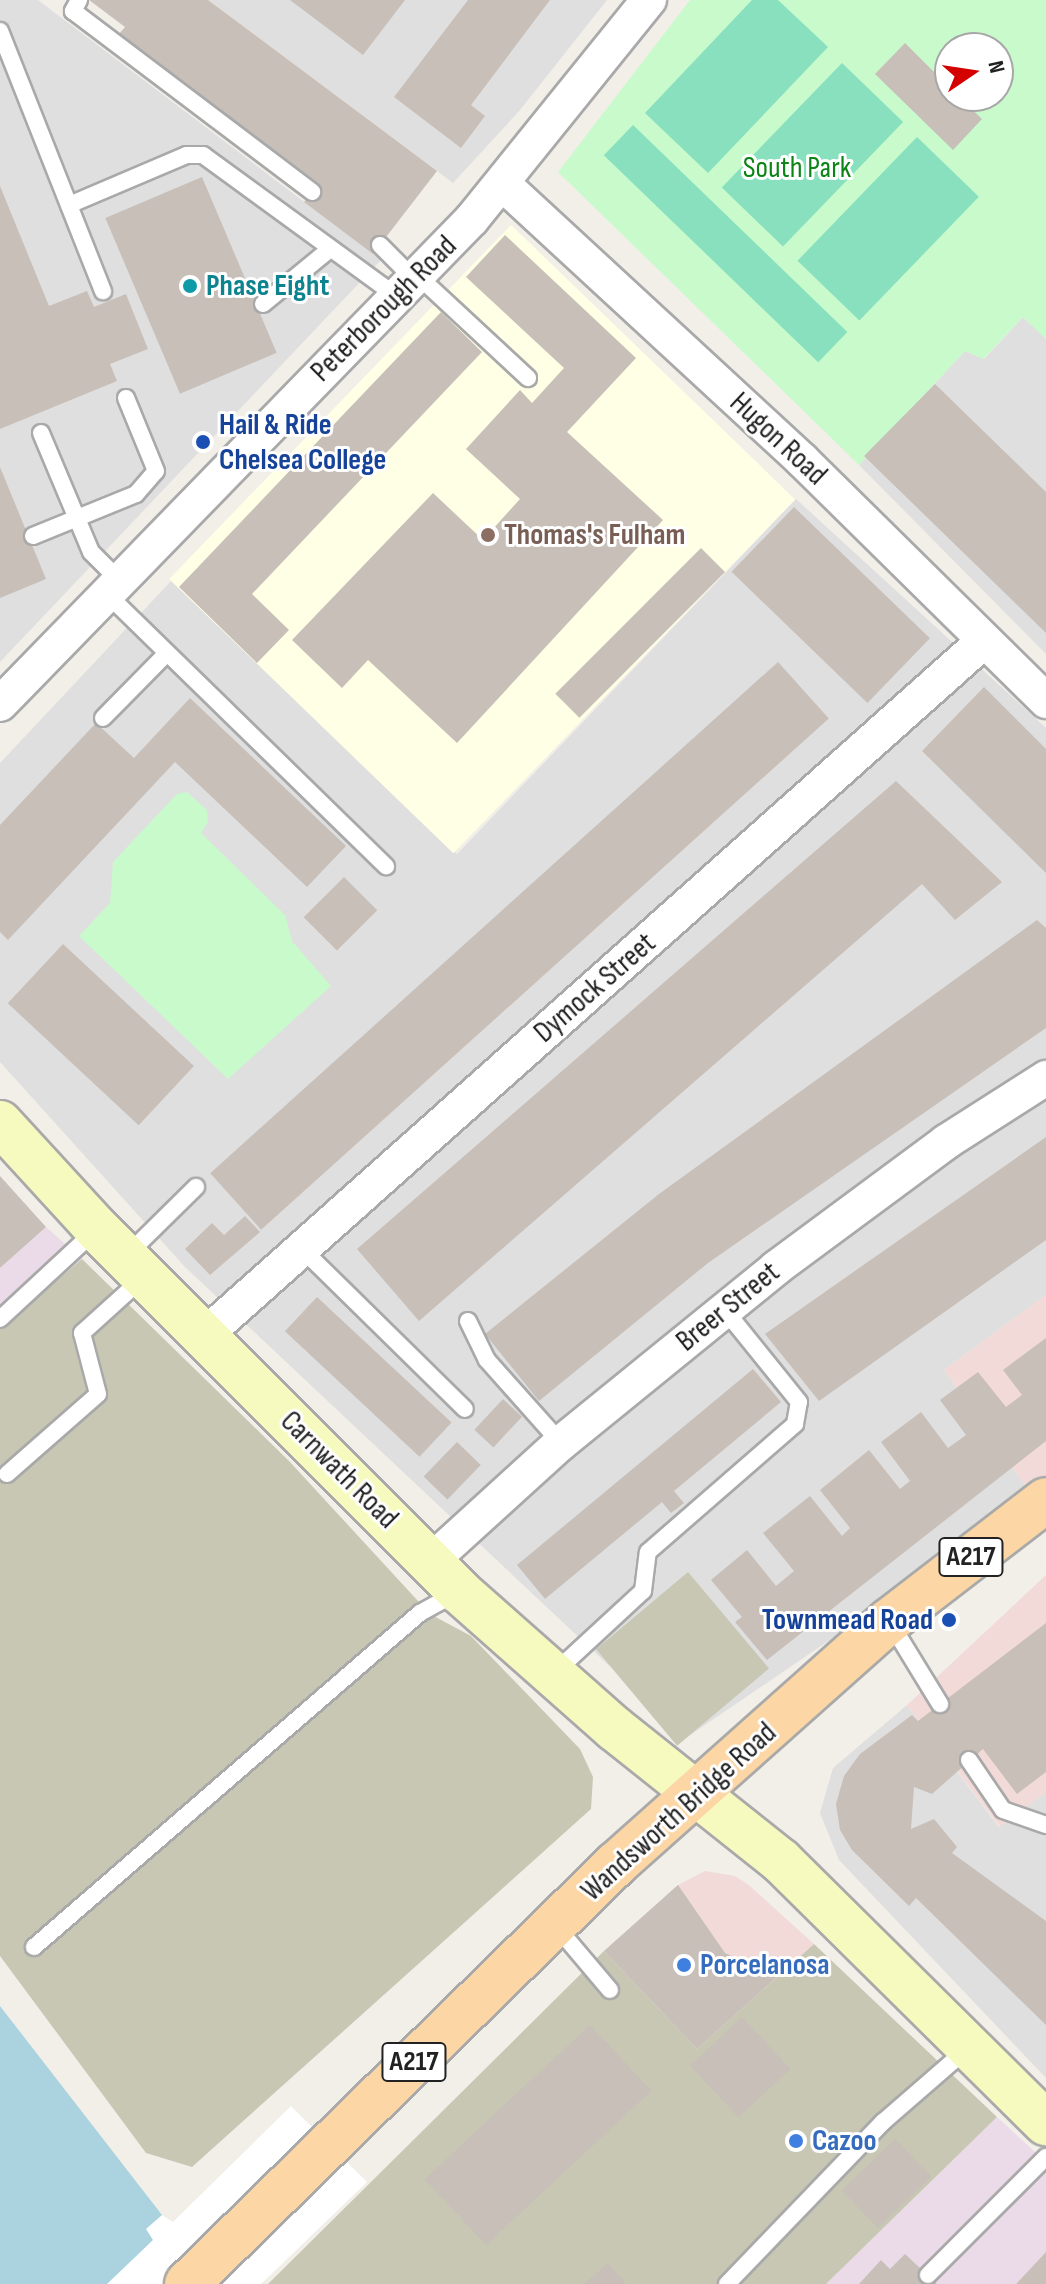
<!DOCTYPE html>
<html>
<head>
<meta charset="utf-8">
<style>
	body { margin:0 }
	#map { position:relative; width:1046px; height:2284px; overflow:hidden; background:#f2efe9; font-family:"Sofia Sans Condensed",sans-serif }
	div>[style] { position:absolute }
	[style*='--x'] { left:calc(var(--x)*1px); top:calc(var(--y)*1px); width:calc(var(--w)*1px); rotate:calc(var(--a)*1deg) }
	.residential>* { inset:0; background:#e0dfdf }
	.commercial>* { inset:0; background:#f2dad9 }
	.industrial>* { inset:0; background:#ebdbe8 }
	.education>* { inset:0; background:#ffffe5; transform-origin:0 0 }
	.construction>* { inset:0; background:#c7c7b4; transform-origin:0 0 }
	.park>* { inset:0; background:#c8facc }
	.pitch>* { inset:0; background:#88e0be; transform-origin:0 0 }
	.water>* { inset:0; background:#aad3df }
	.pier>* { inset:0; background:#fff }
	.building>* { inset:0; background:#c7bfb8; transform-origin:0 0 }
	.roads { filter:drop-shadow(2px 0 #a9a9a9) drop-shadow(-2px 0 #a9a9a9) drop-shadow(0 2px #a9a9a9) drop-shadow(0 -2px #a9a9a9) }
	.lane>* { height:16px; margin:-8px; padding:0 8px; transform-origin:8px; border-radius:8px; background:#fff }
	.street>* { height:34px; margin:-17px; padding:0 17px; transform-origin:17px; border-radius:17px; background:#fff }
	.secondary>* { height:44px; margin:-22px; padding:0 22px; transform-origin:22px; border-radius:22px; background:#f7fabf }
	.primary>* { height:44px; margin:-22px; padding:0 22px; transform-origin:22px; border-radius:22px; background:#fcd6a4 }
	.dots>* { width:22px; height:22px; translate:-50% -50%; box-sizing:border-box; border:4px solid #fff; border-radius:50% }
	span { translate:-50% -50%; white-space:nowrap; text-align:center; line-height:1.15; -webkit-text-stroke:6px #fff; paint-order:stroke }
	.shield-label span { padding:2px 6px; background:#fff; border:2px solid; border-radius:6px; -webkit-text-stroke-width:0 }
	.shield-label { font-size:28px; color:#222; font-weight:700 }
	.park-label { font-size:30px; color:#0c8416 }
	.culture-label { font-size:30px; color:#0d838f; font-weight:700 }
	.left { translate:0 -50%; text-align:left }
	.street-label { font-size:30px; color:#222 }
	.transit-label { font-size:30px; color:#164399; font-weight:700 }
	.right { translate:-100% -50%; text-align:right }
	.education-label { font-size:30px; color:#785e54; font-weight:700 }
	.shop-label { font-size:30px; color:#366cbe; font-weight:700 }
	.north { position:absolute; left:934px; top:32px; width:80px; height:80px; box-sizing:border-box; background:#fff; border:2px solid #a7a7a7; border-radius:50%; rotate:77deg; font-size:22px; font-weight:700; line-height:32px; text-align:center; color:#222 }
	.north::after { content:''; display:block; margin:auto; width:28px; height:36px; background:#d40000; clip-path:polygon(50% 0,100% 100%,50% 72%,0 100%) }
</style>
</head>
<body>
<div id="map">
	<div class="residential">
		<i style="clip-path:polygon(0 0,38px 0,381px 260px,0 662px)"></i>
		<i style="clip-path:polygon(208px 0,607px 0,520px 110px,453px 183px)"></i>
		<i style="clip-path:polygon(1023px 317px,1046px 339px,1046px 654px,859px 465px,965px 351px,984px 359px)"></i>
		<i style="clip-path:polygon(796px 499px,1046px 728px,1046px 1295px,944px 1370px,1029px 1491px,865px 1616px,686px 1738px,185px 1267px,0 1062px,0 763px,171px 581px,457px 854px)"></i>
		<i style="clip-path:polygon(907px 1705px,999px 1827px,1046px 1792px,1046px 2078px,839px 1860px,820px 1813px,833px 1768px)"></i>
	</div>
	<div class="commercial">
		<i style="clip-path:polygon(1046px 1295px,1046px 1478px,1029px 1491px,944px 1370px)"></i>
		<i style="clip-path:polygon(1046px 1575px,1046px 1792px,1000px 1827px,907px 1705px)"></i>
		<i style="clip-path:polygon(705px 1871px,735px 1876px,750px 1886px,814px 1944px,697px 2049px,604px 1951px,678px 1885px)"></i>
	</div>
	<div class="industrial">
		<i style="clip-path:polygon(46px 1227px,82px 1259px,0 1329px,0 1268px)"></i>
		<i style="clip-path:polygon(997px 2117px,1046px 2162px,1046px 2252px,1016px 2284px,826px 2284px)"></i>
	</div>
	<div class="education">
		<i style="left:511px;top:225px;width:395px;height:492px;rotate:44deg"></i>
	</div>
	<div class="construction">
		<i style="clip-path:polygon(82px 1259px,290px 1462px,430px 1614px,471px 1636px,580px 1749px,593px 1777px,591px 1809px,192px 2167px,146px 2153px,0 1956px,0 1329px)"></i>
		<i style="left:688px;top:1572px;width:126px;height:120px;rotate:50deg"></i>
		<i style="clip-path:polygon(814px 1944px,997px 2117px,826px 2284px,268px 2284px,604px 1951px,697px 2049px)"></i>
	</div>
	<div class="park">
		<i style="clip-path:polygon(evenodd,690px 0,1046px 0,1046px 339px,1023px 317px,983px 359px,965px 351px,859px 465px,558px 172px,690px 0,950px 48px,998px 48px,998px 96px,950px 96px,950px 48px)"></i>
		<i style="clip-path:polygon(187px 792px,207px 810px,208px 822px,201px 833px,285px 915px,292px 941px,331px 986px,228px 1079px,79px 936px,110px 903px,113px 862px,177px 794px)"></i>
	</div>
	<div class="pitch">
		<i style="clip-path:polygon(752px 0,778px 0,828px 47px,708px 173px,645px 113px)"></i>
		<i style="left:842px;top:63px;width:85px;height:173px;rotate:44deg"></i>
		<i style="left:633px;top:125px;width:298px;height:42px;rotate:44deg"></i>
		<i style="left:917px;top:137px;width:86px;height:172px;rotate:44deg"></i>
	</div>
	<div class="water">
		<i style="clip-path:polygon(0 2006px,162px 2215px,209px 2284px,0 2284px)"></i>
	</div>
	<div class="pier">
		<i style="clip-path:polygon(291px 2106px,367px 2182px,261px 2284px,107px 2284px,153px 2240px,146px 2229px,162px 2215px,173px 2222px)"></i>
	</div>
	<div class="building">
		<i style="clip-path:polygon(89px 0,208px 0,437px 171px,373px 254px,304px 202px,318px 183px,119px 34px,125px 27px)"></i>
		<i style="clip-path:polygon(290px 0,405px 0,363px 55px)"></i>
		<i style="clip-path:polygon(468px 0,550px 0,471px 105px,485px 116px,461px 148px,394px 97px)"></i>
		<i style="clip-path:polygon(905px 43px,950px 88px,950px 96px,958px 96px,982px 119px,953px 150px,875px 74px)"></i>
		<i style="left:202px;top:177px;width:191px;height:105px;rotate:67deg"></i>
		<i style="clip-path:polygon(0 186px,49px 306px,87px 291px,94px 307px,126px 294px,148px 349px,110px 364px,117px 381px,0 429px)"></i>
		<i style="clip-path:polygon(505px 235px,636px 358px,567px 432px,663px 520px,457px 743px,368px 660px,342px 688px,292px 640px,433px 493px,483px 540px,520px 499px,466px 449px,520px 390px,532px 403px,564px 368px,466px 277px)"></i>
		<i style="clip-path:polygon(441px 312px,482px 352px,252px 594px,289px 630px,257px 663px,179px 587px)"></i>
		<i style="clip-path:polygon(935px 384px,1046px 492px,1046px 633px,864px 456px)"></i>
		<i style="clip-path:polygon(0 467px,46px 579px,0 598px)"></i>
		<i style="left:794px;top:507px;width:189px;height:90px;rotate:44deg"></i>
		<i style="left:701px;top:548px;width:34px;height:206px;rotate:45deg"></i>
		<i style="left:778px;top:662px;width:76px;height:764px;rotate:48deg"></i>
		<i style="clip-path:polygon(984px 687px,1046px 749px,1046px 873px,922px 751px)"></i>
		<i style="clip-path:polygon(190px 698px,346px 846px,307px 887px,175px 762px,8px 940px,0 932px,0 825px,96px 723px,134px 758px)"></i>
		<i style="clip-path:polygon(896px 781px,1002px 882px,955px 920px,922px 884px,419px 1321px,357px 1249px)"></i>
		<i style="left:344px;top:877px;width:47px;height:57px;rotate:45deg"></i>
		<i style="clip-path:polygon(1037px 920px,1046px 928px,1046px 1028px,708px 1263px,539px 1401px,485px 1334px,659px 1194px)"></i>
		<i style="left:63px;top:944px;width:179px;height:81px;rotate:43deg"></i>
		<i style="clip-path:polygon(1046px 1137px,1046px 1240px,819px 1401px,765px 1334px)"></i>
		<i style="clip-path:polygon(0 1176px,46px 1227px,0 1268px)"></i>
		<i style="clip-path:polygon(245px 1216px,260px 1232px,210px 1275px,185px 1249px,212px 1223px,224px 1235px)"></i>
		<i style="left:317px;top:1297px;width:184px;height:47px;rotate:43deg"></i>
		<i style="clip-path:polygon(1046px 1338px,1046px 1441px,767px 1660px,735px 1622px,742px 1617px,711px 1580px,747px 1550px,776px 1586px,794px 1571px,763px 1533px,810px 1496px,842px 1536px,850px 1528px,820px 1490px,869px 1450px,900px 1489px,910px 1481px,881px 1442px,921px 1412px,948px 1448px,966px 1435px,940px 1400px,978px 1372px,1006px 1407px,1022px 1395px,1003px 1370px)"></i>
		<i style="clip-path:polygon(753px 1369px,781px 1402px,674px 1491px,684px 1503px,671px 1513px,662px 1502px,545px 1599px,517px 1565px)"></i>
		<i style="left:503px;top:1399px;width:26px;height:42px;rotate:43deg"></i>
		<i style="left:457px;top:1442px;width:33px;height:48px;rotate:44deg"></i>
		<i style="clip-path:polygon(1046px 1623px,1046px 1772px,1017px 1794px,983px 1749px,932px 1794px,914px 1787px,911px 1829px,934px 1819px,957px 1847px,952px 1853px,1046px 1921px,1046px 2025px,916px 1898px,909px 1906px,852px 1850px,840px 1830px,836px 1804px,844px 1776px,860px 1754px,912px 1715px,918px 1721px)"></i>
		<i style="clip-path:polygon(678px 1885px,725px 1953px,777px 1977px,697px 2049px,604px 1951px)"></i>
		<i style="left:742px;top:2017px;width:71px;height:71px;rotate:47deg"></i>
		<i style="left:590px;top:2025px;width:90px;height:226px;rotate:47deg"></i>
		<i style="left:895px;top:2139px;width:52px;height:74px;rotate:46deg"></i>
		<i style="clip-path:polygon(1046px 2252px,1046px 2284px,1016px 2284px)"></i>
		<i style="clip-path:polygon(905px 2254px,937px 2284px,859px 2284px,881px 2260px,890px 2269px)"></i>
		<i style="clip-path:polygon(608px 2263px,626px 2284px,584px 2284px)"></i>
	</div>
	<div class="roads">
		<div class="lane">
			<i style="--x:79;--y:0;--w:13;--a:119"></i>
			<i style="--x:73;--y:11;--w:300;--a:37.1"></i>
			<i style="--x:0;--y:31;--w:280;--a:68.4"></i>
			<i style="--x:69;--y:205;--w:128;--a:-23"></i>
			<i style="--x:187;--y:155;--w:16;--a:0"></i>
			<i style="--x:203;--y:155;--w:238;--a:36.1"></i>
			<i style="--x:380;--y:245;--w:45;--a:45"></i>
			<i style="--x:416;--y:274;--w:153;--a:42.9"></i>
			<i style="--x:263;--y:304;--w:87;--a:-39.4"></i>
			<i style="--x:41;--y:433;--w:129;--a:67.2"></i>
			<i style="--x:91;--y:552;--w:41;--a:45"></i>
			<i style="--x:33;--y:536;--w:111;--a:-22.2"></i>
			<i style="--x:136;--y:494;--w:30;--a:-49"></i>
			<i style="--x:156;--y:471;--w:79;--a:-112.3"></i>
			<i style="--x:107;--y:594;--w:390;--a:44.3"></i>
			<i style="--x:103;--y:718;--w:91;--a:-45.4"></i>
			<i style="--x:300;--y:1247;--w:231;--a:44.5"></i>
			<i style="--x:127;--y:1255;--w:97;--a:-44.6"></i>
			<i style="--x:0;--y:1319;--w:131;--a:-42.8"></i>
			<i style="--x:468;--y:1321;--w:43;--a:64"></i>
			<i style="--x:487;--y:1360;--w:111;--a:48.3"></i>
			<i style="--x:7;--y:1474;--w:121;--a:-41.3"></i>
			<i style="--x:98;--y:1394;--w:63;--a:-104.7"></i>
			<i style="--x:82;--y:1333;--w:84;--a:-42.1"></i>
			<i style="--x:891;--y:1624;--w:94;--a:58.5"></i>
			<i style="--x:554;--y:1673;--w:121;--a:-42.7"></i>
			<i style="--x:643;--y:1591;--w:39;--a:-83"></i>
			<i style="--x:648;--y:1552;--w:195;--a:-41"></i>
			<i style="--x:795;--y:1424;--w:22;--a:-80"></i>
			<i style="--x:799;--y:1402;--w:119;--a:-128.9"></i>
			<i style="--x:969;--y:1760;--w:60;--a:55.8"></i>
			<i style="--x:1003;--y:1810;--w:46;--a:19.2"></i>
			<i style="--x:555;--y:1925;--w:85;--a:49.8"></i>
			<i style="--x:34;--y:1947;--w:510;--a:-40.87"></i>
			<i style="--x:420;--y:1613;--w:43;--a:-28.9"></i>
			<i style="--x:928;--y:2275;--w:167;--a:-45"></i>
			<i style="--x:727;--y:2284;--w:225;--a:-46.1"></i>
			<i style="--x:883;--y:2122;--w:111;--a:-41"></i>
		</div>
		<div class="street">
			<i style="--x:503;--y:184;--w:408;--a:42.7"></i>
			<i style="--x:803;--y:461;--w:342;--a:44.6"></i>
			<i style="--x:0;--y:704;--w:677;--a:-45.78"></i>
			<i style="--x:472;--y:219;--w:282;--a:-51.1"></i>
			<i style="--x:205;--y:1335;--w:1043;--a:-41.7"></i>
			<i style="--x:430;--y:1562;--w:177;--a:-42.3"></i>
			<i style="--x:561;--y:1443;--w:277;--a:-39.1"></i>
			<i style="--x:776;--y:1268;--w:212;--a:-36.5"></i>
			<i style="--x:946;--y:1142;--w:119;--a:-32.6"></i>
		</div>
		<div class="secondary">
			<i style="--x:0;--y:1123;--w:144;--a:47.5"></i>
			<i style="--x:97;--y:1229;--w:512;--a:45"></i>
			<i style="--x:459;--y:1591;--w:208;--a:41.5"></i>
			<i style="--x:615;--y:1729;--w:212;--a:38.5"></i>
			<i style="--x:781;--y:1861;--w:373;--a:44.7"></i>
		</div>
		<div class="primary">
			<i style="--x:187;--y:2284;--w:600;--a:-44.39"></i>
			<i style="--x:616;--y:1864;--w:365;--a:-41.7"></i>
			<i style="--x:889;--y:1621;--w:198;--a:-37.6"></i>
		</div>
	</div>
	<div class="dots">
		<i style="left:190px;top:286px;background:#0f9aa8"></i>
		<i style="left:203px;top:442px;background:#1a4fb4"></i>
		<i style="left:488px;top:535px;background:#8d6e63"></i>
		<i style="left:949px;top:1620px;background:#1a4fb4"></i>
		<i style="left:684px;top:1965px;background:#3f7fe0"></i>
		<i style="left:796px;top:2141px;background:#3f7fe0"></i>
	</div>
	<div class="shield-label">
		<span style="left:971px;top:1557px">A217</span>
		<span style="left:414px;top:2062px">A217</span>
	</div>
	<div class="park-label">
		<span style="left:797px;top:168px">South Park</span>
	</div>
	<div class="culture-label">
		<span class="left" style="left:206px;top:286px">Phase Eight</span>
	</div>
	<div class="street-label">
		<span style="left:384px;top:309px;rotate:-45deg">Peterborough Road</span>
		<span style="left:778px;top:439px;rotate:43deg">Hugon Road</span>
		<span style="left:595px;top:988px;rotate:-41deg">Dymock Street</span>
		<span style="left:728px;top:1307px;rotate:-39deg">Breer Street</span>
		<span style="left:339px;top:1470px;rotate:45deg">Carnwath Road</span>
		<span style="left:679px;top:1812px;rotate:-42deg">Wandsworth Bridge Road</span>
	</div>
	<div class="transit-label">
		<span class="left" style="left:219px;top:442px">Hail &amp; Ride<br>Chelsea College</span>
		<span class="right" style="left:933px;top:1620px">Townmead Road</span>
	</div>
	<div class="education-label">
		<span class="left" style="left:504px;top:535px">Thomas's Fulham</span>
	</div>
	<div class="shop-label">
		<span class="left" style="left:700px;top:1965px">Porcelanosa</span>
		<span class="left" style="left:812px;top:2141px">Cazoo</span>
	</div>
	<div class="north">N</div>
</div>
</body>
</html>
